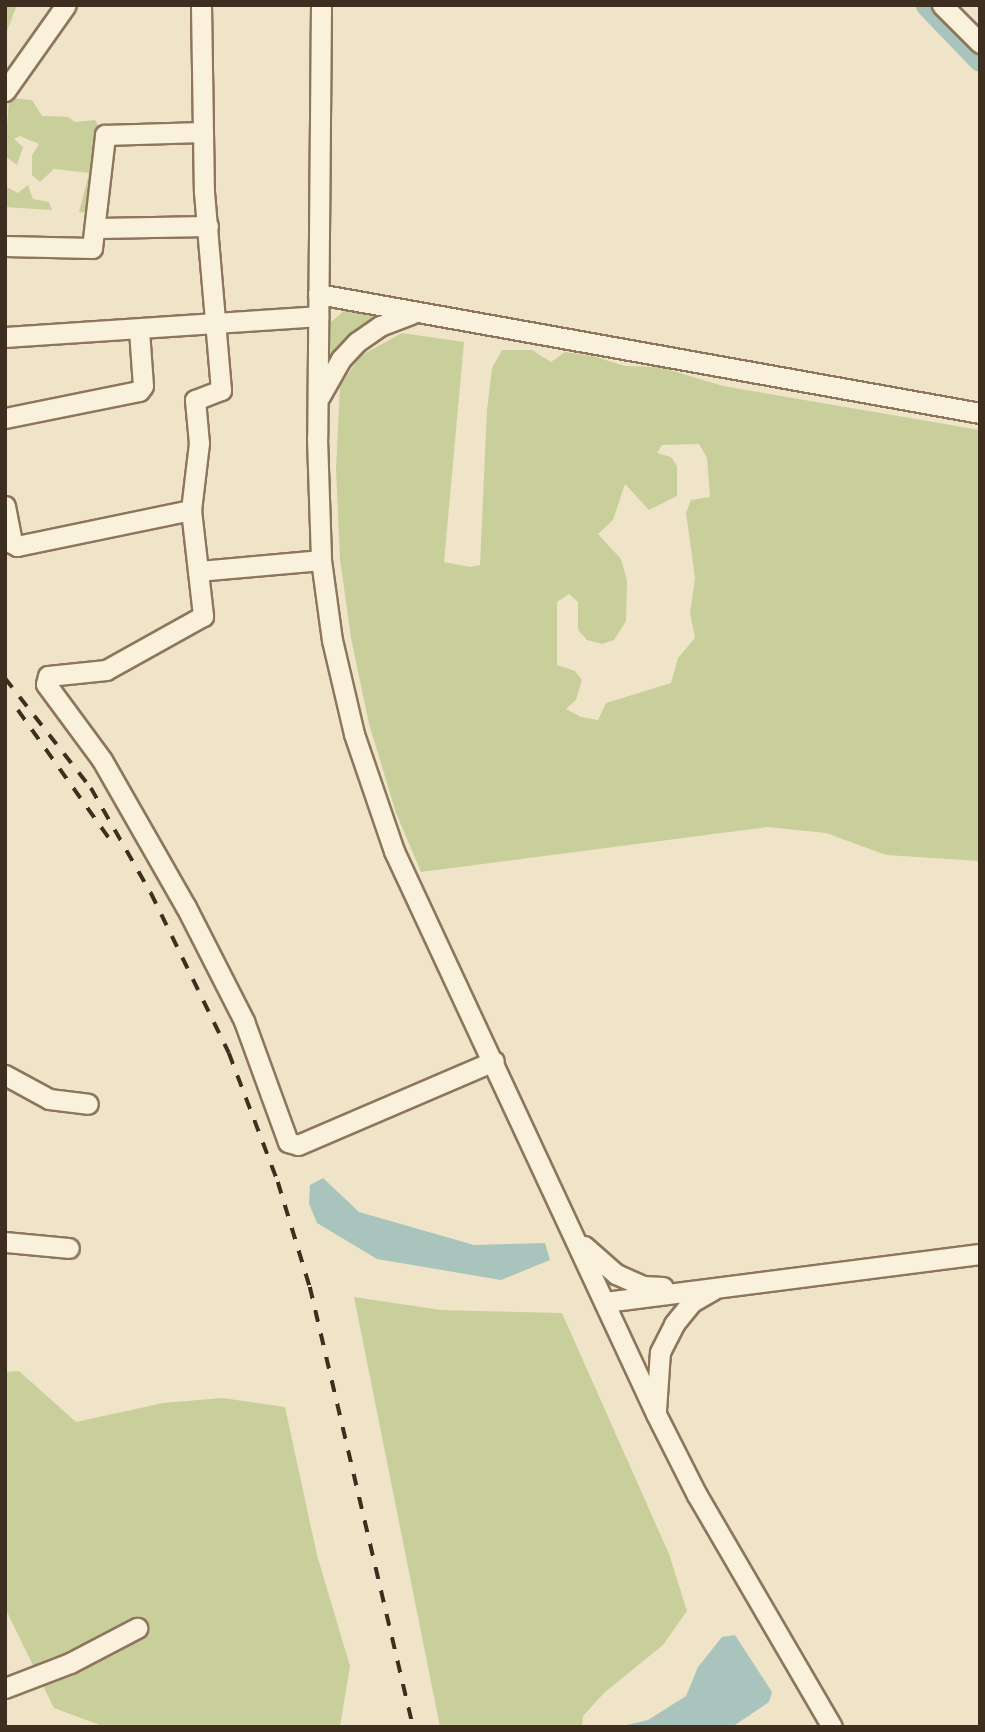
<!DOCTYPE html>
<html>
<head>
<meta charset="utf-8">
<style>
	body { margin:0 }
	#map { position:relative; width:985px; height:1732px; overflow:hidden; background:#f0e4c8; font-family:Georgia,serif }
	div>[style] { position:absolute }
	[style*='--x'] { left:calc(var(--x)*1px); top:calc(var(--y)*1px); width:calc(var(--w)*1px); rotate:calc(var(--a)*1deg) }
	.green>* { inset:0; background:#c9cf9b }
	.water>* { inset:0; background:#a9c4bc }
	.river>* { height:23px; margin:-11.5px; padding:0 11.5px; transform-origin:11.5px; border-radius:11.5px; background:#a9c4bc }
	.roads { filter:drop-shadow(2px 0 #8d765c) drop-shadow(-2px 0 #8d765c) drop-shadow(0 2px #8d765c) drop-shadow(0 -2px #8d765c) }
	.minor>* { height:19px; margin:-9.5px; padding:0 9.5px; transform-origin:9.5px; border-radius:9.5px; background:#faf1dc }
	.rail>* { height:3.5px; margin-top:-1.75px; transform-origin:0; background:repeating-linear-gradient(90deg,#3d2e20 0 12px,transparent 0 24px) }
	span { translate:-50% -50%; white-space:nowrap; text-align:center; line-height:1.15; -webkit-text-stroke:6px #f7eed8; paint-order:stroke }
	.frame { position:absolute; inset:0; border:7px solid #3d2e20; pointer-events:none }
</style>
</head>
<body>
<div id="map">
	<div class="green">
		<i style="clip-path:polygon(5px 5px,17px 5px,5px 36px)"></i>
		<i style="clip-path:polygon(9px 98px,32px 100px,42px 116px,68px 117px,75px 122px,95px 120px,100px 128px,88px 213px,79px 212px,89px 173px,54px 169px,40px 182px,32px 175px,32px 155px,39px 144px,20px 136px,14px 139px,23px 147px,17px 165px,5px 156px)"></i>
		<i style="clip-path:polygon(28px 185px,33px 199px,49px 202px,52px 210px,5px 207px,5px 186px,18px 193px)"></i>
		<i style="clip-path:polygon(344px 311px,384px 316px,331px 366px,326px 364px,327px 325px)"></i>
		<i style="clip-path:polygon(evenodd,402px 333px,464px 342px,444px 562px,470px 567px,480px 565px,487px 410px,492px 368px,502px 350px,532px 350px,551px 362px,565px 352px,593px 356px,625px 366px,660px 367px,723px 386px,980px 430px,980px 861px,886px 855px,826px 833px,767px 827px,421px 872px,396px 813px,369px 724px,351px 638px,340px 559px,336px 469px,340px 386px,360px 356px,402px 333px,699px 444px,707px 458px,710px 497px,691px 500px,686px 513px,695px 578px,690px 613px,695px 638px,678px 658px,671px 683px,606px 703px,598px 720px,581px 717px,566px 709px,576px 700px,582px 680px,575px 671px,557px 665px,557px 602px,569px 594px,578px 602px,578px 630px,587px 640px,602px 644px,614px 640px,626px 621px,627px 581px,621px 559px,598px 534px,613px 520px,625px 484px,649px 510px,677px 496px,677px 466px,671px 457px,657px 453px,662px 445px,699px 444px)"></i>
		<i style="clip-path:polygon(354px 1297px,441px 1310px,562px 1313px,669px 1554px,687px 1611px,663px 1645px,604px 1693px,583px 1716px,582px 1727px,440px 1727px)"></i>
		<i style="clip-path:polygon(19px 1371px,76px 1422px,163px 1403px,222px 1398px,285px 1407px,317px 1555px,350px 1666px,340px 1727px,105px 1727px,54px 1708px,5px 1608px,5px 1372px)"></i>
	</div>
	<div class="water">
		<i style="clip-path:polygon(323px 1178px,359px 1212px,474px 1245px,545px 1243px,550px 1260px,501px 1280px,377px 1259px,317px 1223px,309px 1204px,310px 1185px)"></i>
		<i style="clip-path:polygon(735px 1635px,772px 1692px,769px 1702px,732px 1727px,618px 1727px,648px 1720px,686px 1696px,698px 1667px,722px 1637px)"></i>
	</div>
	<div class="river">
		<i style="--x:927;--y:5;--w:76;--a:46.1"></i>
	</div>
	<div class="roads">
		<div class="minor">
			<i style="--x:201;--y:5;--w:187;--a:89.1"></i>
			<i style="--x:204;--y:192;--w:199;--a:85.1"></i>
			<i style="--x:221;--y:390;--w:28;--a:159"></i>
			<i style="--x:195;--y:400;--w:43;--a:84.7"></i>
			<i style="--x:199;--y:443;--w:67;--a:96.8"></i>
			<i style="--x:191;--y:510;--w:107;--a:83.5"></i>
			<i style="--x:203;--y:616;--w:111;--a:150.9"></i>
			<i style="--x:106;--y:670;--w:58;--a:174.1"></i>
			<i style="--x:48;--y:676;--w:8;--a:104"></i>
			<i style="--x:46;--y:684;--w:94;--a:53.6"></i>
			<i style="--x:102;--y:760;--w:169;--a:60.3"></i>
			<i style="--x:186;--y:907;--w:128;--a:63"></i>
			<i style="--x:244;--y:1021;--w:129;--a:70"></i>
			<i style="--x:288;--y:1142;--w:10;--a:17"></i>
			<i style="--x:298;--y:1145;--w:213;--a:-23.2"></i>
			<i style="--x:321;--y:5;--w:433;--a:90.5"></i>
			<i style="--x:317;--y:438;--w:122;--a:88.1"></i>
			<i style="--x:321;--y:560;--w:81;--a:82.2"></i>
			<i style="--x:332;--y:640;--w:97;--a:76.8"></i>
			<i style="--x:354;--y:734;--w:124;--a:71.1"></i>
			<i style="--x:394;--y:851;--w:621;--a:65.04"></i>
			<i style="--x:656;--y:1414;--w:91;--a:63.2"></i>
			<i style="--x:697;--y:1495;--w:268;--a:59.8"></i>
			<i style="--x:942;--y:5;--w:54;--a:45"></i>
			<i style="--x:5;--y:91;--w:105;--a:-54.7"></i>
			<i style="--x:98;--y:228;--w:110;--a:-1"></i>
			<i style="--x:5;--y:246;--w:87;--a:1.3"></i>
			<i style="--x:92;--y:248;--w:114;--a:-83.4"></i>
			<i style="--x:105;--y:135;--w:96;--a:-1.8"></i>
			<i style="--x:318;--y:294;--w:673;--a:10.19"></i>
			<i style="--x:5;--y:337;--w:314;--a:-3.8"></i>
			<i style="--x:320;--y:396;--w:43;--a:-60.4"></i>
			<i style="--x:341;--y:359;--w:23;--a:-47"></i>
			<i style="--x:357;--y:342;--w:28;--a:-35"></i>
			<i style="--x:380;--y:326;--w:33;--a:-21"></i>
			<i style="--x:5;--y:418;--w:137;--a:-11.4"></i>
			<i style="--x:139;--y:391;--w:6;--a:-51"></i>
			<i style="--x:143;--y:386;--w:56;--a:-94.1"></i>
			<i style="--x:5;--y:506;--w:38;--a:79"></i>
			<i style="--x:12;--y:543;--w:6;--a:31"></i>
			<i style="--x:17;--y:546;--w:178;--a:-11.7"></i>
			<i style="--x:198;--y:571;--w:123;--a:-5.1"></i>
			<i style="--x:5;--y:1075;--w:50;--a:28.6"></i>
			<i style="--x:49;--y:1099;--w:39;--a:7"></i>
			<i style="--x:5;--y:1242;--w:64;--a:5.4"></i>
			<i style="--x:584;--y:1246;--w:43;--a:41.2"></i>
			<i style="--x:616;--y:1274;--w:30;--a:24"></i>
			<i style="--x:643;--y:1286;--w:20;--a:3"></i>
			<i style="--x:605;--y:1302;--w:378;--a:-7.3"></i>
			<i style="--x:656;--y:1410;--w:58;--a:-86.1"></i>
			<i style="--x:660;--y:1352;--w:31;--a:-63"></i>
			<i style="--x:674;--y:1324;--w:28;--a:-51"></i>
			<i style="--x:692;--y:1302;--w:24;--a:-30"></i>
			<i style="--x:5;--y:1688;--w:70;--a:-21"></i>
			<i style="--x:70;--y:1663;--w:76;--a:-27.6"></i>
		</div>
	</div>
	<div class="rail">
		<i style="--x:5;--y:678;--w:140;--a:52"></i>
		<i style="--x:91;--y:788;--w:121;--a:60.3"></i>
		<i style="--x:151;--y:893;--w:178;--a:64"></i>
		<i style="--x:229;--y:1053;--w:138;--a:69.2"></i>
		<i style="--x:278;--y:1182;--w:110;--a:73.1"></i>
		<i style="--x:310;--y:1287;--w:452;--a:76.8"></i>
		<i style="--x:18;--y:710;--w:157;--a:54.6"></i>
	</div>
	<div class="frame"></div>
</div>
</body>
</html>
